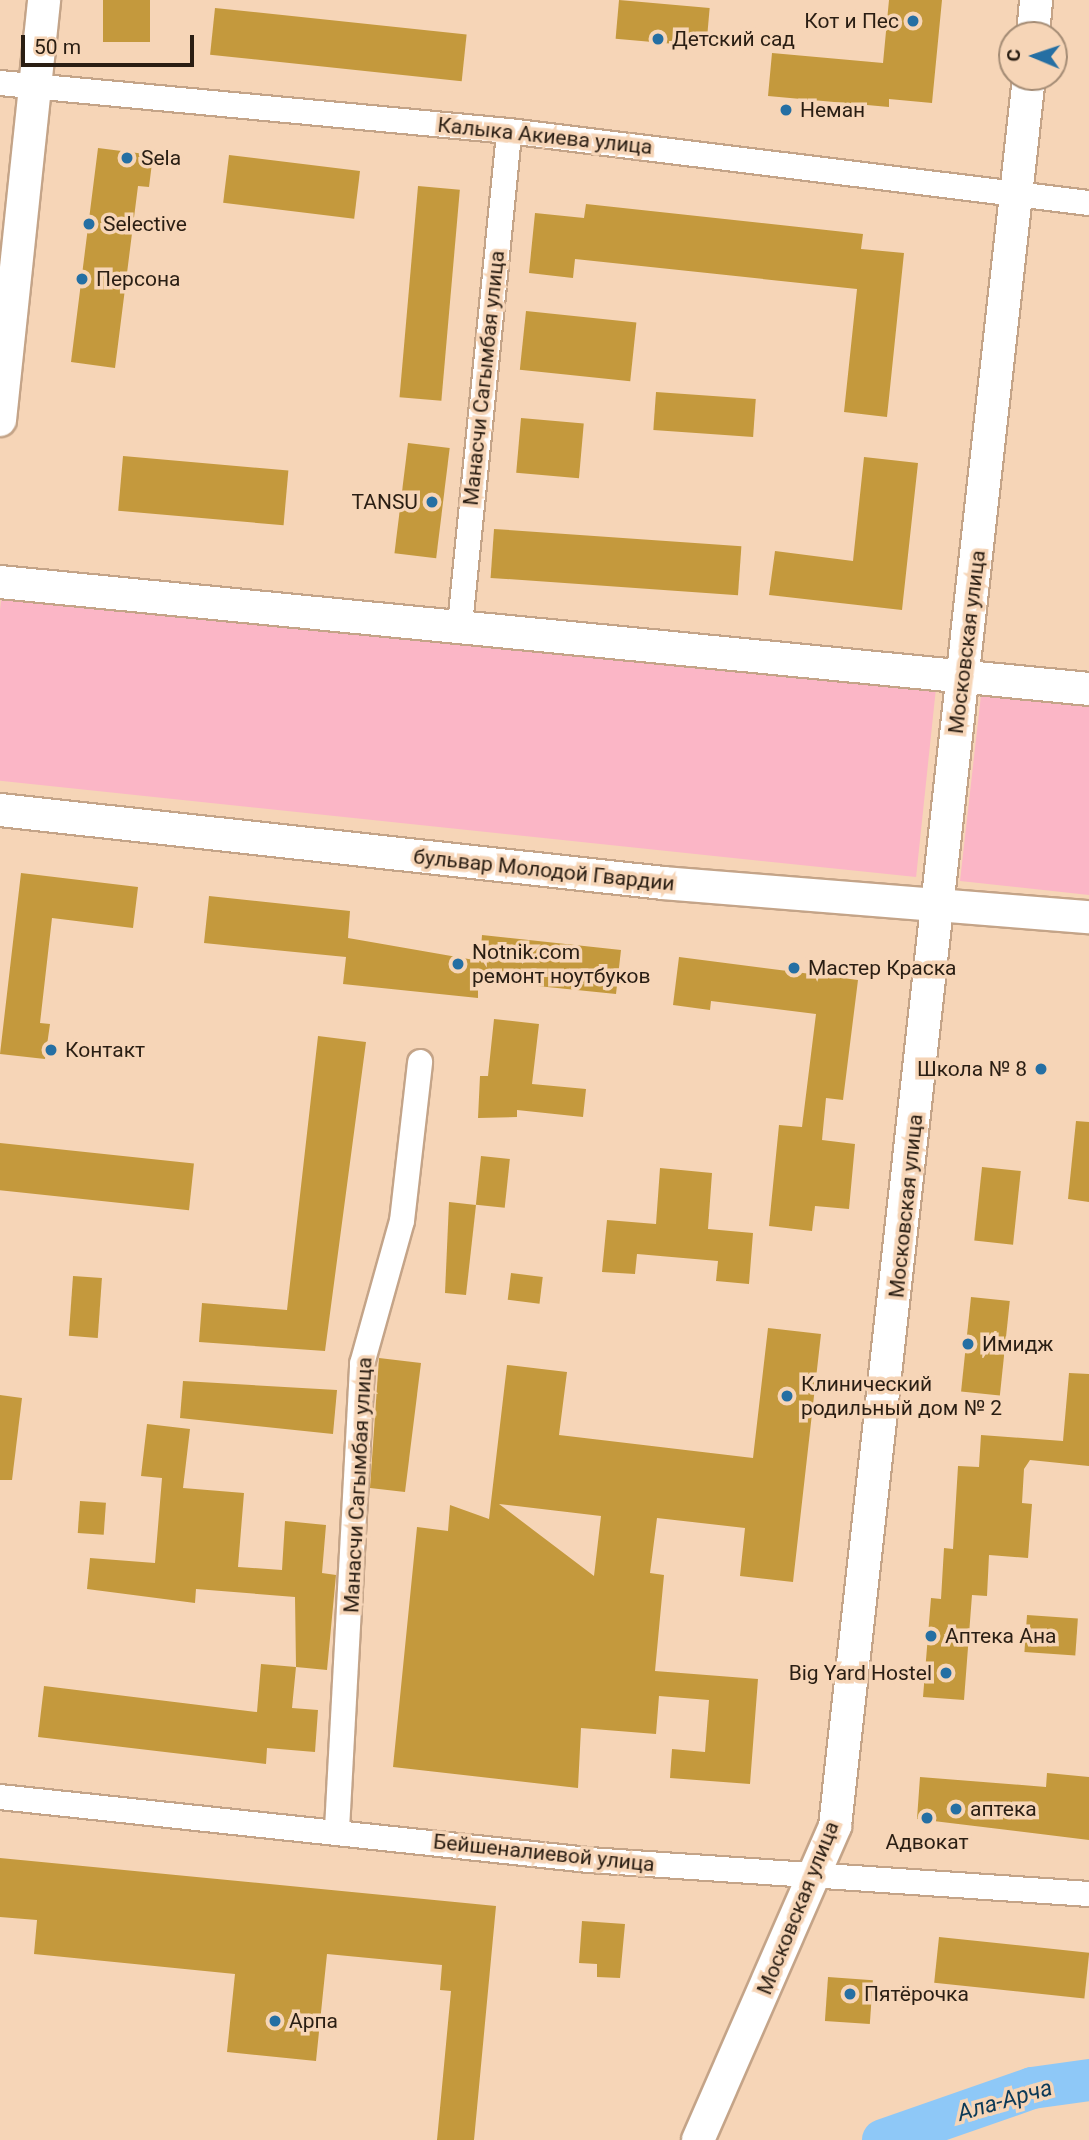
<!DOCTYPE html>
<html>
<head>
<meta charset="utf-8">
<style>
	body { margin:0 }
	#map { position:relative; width:1089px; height:2140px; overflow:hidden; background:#f6d5b7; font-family:Roboto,sans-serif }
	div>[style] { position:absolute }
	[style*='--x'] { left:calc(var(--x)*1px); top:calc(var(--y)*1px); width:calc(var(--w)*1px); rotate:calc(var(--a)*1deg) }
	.green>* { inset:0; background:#fbb6c6; transform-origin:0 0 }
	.river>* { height:42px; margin:-21px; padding:0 21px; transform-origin:21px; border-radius:21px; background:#8ec8f7 }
	.building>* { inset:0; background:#c4993d; transform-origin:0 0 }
	.roads { filter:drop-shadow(2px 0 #c4a488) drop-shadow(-2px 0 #c4a488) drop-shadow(0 2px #c4a488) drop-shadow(0 -2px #c4a488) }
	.minor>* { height:24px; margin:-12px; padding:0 12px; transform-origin:12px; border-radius:12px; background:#fff }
	.major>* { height:32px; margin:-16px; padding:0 16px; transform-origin:16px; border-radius:16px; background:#fff }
	.dots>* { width:19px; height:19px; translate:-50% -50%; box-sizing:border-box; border:4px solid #f6d5b7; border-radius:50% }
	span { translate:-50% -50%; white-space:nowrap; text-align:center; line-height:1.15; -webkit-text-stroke:7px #f6d5b7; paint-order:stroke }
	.poi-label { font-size:21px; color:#2a1e13 }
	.right { translate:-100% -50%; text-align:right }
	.left { translate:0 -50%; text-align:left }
	.street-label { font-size:21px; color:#2a1e13 }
	.water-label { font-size:23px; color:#0b3957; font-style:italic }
	.north { position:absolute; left:998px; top:21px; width:70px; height:70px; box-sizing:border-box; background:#f6d5b7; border:2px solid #a48c75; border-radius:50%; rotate:272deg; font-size:19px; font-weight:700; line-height:28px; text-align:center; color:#2a1e13 }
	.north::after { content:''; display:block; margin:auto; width:24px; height:32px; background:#256fa3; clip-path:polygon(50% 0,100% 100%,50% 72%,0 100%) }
	.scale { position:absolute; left:21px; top:35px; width:173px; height:32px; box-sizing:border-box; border:4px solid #2a1e13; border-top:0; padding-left:9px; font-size:21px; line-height:24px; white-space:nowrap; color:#2a1e13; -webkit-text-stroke:5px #f6d5b7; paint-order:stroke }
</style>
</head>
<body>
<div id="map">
	<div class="green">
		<i style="left:2px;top:591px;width:939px;height:189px;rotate:6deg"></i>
		<i style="clip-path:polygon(981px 695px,1089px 707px,1089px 895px,960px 881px)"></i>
	</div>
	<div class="river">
		<i style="--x:883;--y:2140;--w:158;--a:-19.2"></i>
		<i style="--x:1032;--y:2088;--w:58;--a:-8"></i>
	</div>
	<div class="building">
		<i style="left:103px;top:0;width:47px;height:42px"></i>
		<i style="left:619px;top:0;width:91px;height:39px;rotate:5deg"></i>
		<i style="clip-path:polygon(889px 0,942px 0,932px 103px,889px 99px,889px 107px,768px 96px,772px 53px,883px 63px)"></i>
		<i style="left:215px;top:8px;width:253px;height:47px;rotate:6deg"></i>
		<i style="clip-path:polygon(98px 148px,153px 155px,149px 187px,138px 186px,115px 368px,71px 362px)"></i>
		<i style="left:229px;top:155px;width:132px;height:48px;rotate:7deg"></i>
		<i style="left:418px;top:186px;width:42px;height:212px;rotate:5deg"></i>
		<i style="clip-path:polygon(586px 204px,863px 234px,861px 249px,904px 253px,887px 417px,844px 412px,857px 289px,575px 259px,573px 278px,529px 273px,535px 213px,584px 218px)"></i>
		<i style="left:526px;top:311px;width:111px;height:59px;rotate:6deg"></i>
		<i style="left:656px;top:392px;width:100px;height:38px;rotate:4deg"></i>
		<i style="left:521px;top:418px;width:63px;height:55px;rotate:5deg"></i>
		<i style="left:408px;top:443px;width:42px;height:111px;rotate:7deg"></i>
		<i style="left:123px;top:456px;width:166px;height:55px;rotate:5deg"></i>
		<i style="clip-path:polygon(864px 457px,918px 463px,902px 610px,769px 595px,775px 551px,853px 561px)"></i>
		<i style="left:494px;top:529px;width:248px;height:49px;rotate:4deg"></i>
		<i style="clip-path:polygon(21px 873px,138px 887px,133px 928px,52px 918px,40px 1023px,50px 1024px,45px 1059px,0 1054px)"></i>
		<i style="clip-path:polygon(209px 896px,350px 911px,348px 938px,480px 961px,482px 935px,621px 950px,616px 994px,478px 980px,478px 998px,343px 984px,346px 957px,204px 943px)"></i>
		<i style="clip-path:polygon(679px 957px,858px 980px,843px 1100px,826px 1098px,822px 1140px,855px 1144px,849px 1209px,815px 1206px,812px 1231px,769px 1226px,779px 1125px,802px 1127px,816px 1014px,711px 1001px,710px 1010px,673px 1005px)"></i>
		<i style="clip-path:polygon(494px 1019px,539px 1024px,532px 1084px,586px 1089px,583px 1117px,517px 1110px,517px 1117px,478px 1118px,480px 1076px,488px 1076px)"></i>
		<i style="clip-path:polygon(318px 1036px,366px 1042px,325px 1351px,199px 1342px,202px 1303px,287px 1310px)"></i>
		<i style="clip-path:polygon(1076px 1121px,1089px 1122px,1089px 1202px,1068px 1199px)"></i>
		<i style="left:0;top:1143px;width:195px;height:47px;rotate:6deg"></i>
		<i style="left:481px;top:1156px;width:29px;height:49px;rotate:6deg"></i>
		<i style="left:982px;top:1167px;width:39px;height:74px;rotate:6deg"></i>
		<i style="clip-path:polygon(660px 1168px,712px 1173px,708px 1229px,753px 1233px,749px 1284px,716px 1281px,718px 1261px,637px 1254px,635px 1274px,602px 1272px,607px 1220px,656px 1224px)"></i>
		<i style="clip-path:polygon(449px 1202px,476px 1205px,466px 1295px,445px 1293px)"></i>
		<i style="left:511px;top:1273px;width:32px;height:27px;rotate:7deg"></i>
		<i style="left:73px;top:1276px;width:29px;height:60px;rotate:4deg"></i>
		<i style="left:971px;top:1297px;width:39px;height:95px;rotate:6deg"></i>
		<i style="clip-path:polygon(evenodd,768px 1328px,821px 1334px,793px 1582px,740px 1576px,745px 1528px,657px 1518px,650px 1573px,664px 1575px,655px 1671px,758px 1679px,750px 1784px,670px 1778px,672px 1749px,705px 1752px,709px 1700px,659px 1696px,656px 1734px,581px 1728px,578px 1788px,393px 1767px,417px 1527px,448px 1531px,450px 1505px,489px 1519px,507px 1365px,567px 1372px,559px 1435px,753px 1458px,768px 1328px,499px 1504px,601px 1516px,594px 1576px,499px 1504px)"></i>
		<i style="clip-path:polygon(379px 1358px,421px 1363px,405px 1492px,370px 1488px)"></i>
		<i style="clip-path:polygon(1069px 1373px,1089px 1374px,1089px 1466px,1030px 1460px,1024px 1469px,1022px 1503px,1032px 1504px,1028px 1558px,989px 1555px,987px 1596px,972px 1595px,964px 1700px,923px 1697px,931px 1598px,941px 1599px,944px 1548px,953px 1549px,958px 1466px,979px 1467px,981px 1435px,1063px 1441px)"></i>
		<i style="clip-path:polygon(183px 1381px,337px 1390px,333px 1434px,180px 1418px)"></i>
		<i style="clip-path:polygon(0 1395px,22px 1398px,12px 1480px,0 1480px)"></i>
		<i style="clip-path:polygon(147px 1424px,190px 1429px,183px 1488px,244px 1493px,238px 1567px,282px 1570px,285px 1521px,326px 1525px,322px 1573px,336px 1575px,327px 1670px,296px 1667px,295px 1597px,196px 1589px,195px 1603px,87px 1589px,90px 1558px,155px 1563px,162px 1478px,141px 1476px)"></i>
		<i style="left:80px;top:1501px;width:26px;height:32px;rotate:4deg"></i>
		<i style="left:1027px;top:1615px;width:51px;height:37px;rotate:4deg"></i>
		<i style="clip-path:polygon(261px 1664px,296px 1667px,292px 1708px,318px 1710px,315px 1752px,267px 1748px,266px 1764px,38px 1737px,44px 1686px,257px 1712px)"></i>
		<i style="clip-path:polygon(1047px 1773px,1089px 1777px,1089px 1840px,917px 1819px,920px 1777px,1046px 1787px)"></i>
		<i style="clip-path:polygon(0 1858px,496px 1906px,474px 2140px,437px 2140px,451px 1991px,440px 1990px,442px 1965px,327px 1954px,316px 2061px,227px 2052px,235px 1974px,34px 1954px,37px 1920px,0 1917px)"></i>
		<i style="clip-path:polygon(582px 1921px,625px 1924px,620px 1978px,597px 1977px,597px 1964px,579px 1963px)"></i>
		<i style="left:939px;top:1937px;width:151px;height:46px;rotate:6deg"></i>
		<i style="left:828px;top:1977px;width:45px;height:44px;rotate:4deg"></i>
	</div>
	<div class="roads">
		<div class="minor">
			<i style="--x:0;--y:83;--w:511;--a:5.39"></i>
			<i style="--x:509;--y:131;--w:584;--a:7.08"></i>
			<i style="--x:460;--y:625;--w:496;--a:-84.3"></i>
			<i style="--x:0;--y:1797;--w:592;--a:6.11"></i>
			<i style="--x:589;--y:1860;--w:501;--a:3.89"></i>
			<i style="--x:337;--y:1829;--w:466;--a:-86.9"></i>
			<i style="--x:362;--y:1364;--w:148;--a:-74.4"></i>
			<i style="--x:402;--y:1221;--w:160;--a:-83.5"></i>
		</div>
		<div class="major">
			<i style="--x:1033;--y:35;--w:35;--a:-85"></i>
			<i style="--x:0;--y:420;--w:422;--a:-84"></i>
			<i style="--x:0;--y:582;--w:1094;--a:5.61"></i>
			<i style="--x:0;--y:810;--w:667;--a:6.28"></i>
			<i style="--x:663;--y:883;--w:427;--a:4.6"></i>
			<i style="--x:698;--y:2140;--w:343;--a:-66.4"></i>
			<i style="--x:835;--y:1826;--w:1760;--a:-83.67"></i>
		</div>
	</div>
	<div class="dots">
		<i style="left:913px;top:21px;background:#256fa3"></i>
		<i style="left:658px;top:39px;background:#256fa3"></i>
		<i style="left:786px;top:110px;background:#256fa3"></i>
		<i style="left:127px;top:158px;background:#256fa3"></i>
		<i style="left:89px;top:224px;background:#256fa3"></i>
		<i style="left:82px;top:279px;background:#256fa3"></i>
		<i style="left:432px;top:502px;background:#256fa3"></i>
		<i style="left:458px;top:964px;background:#256fa3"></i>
		<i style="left:794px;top:968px;background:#256fa3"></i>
		<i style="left:51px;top:1050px;background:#256fa3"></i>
		<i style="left:1041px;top:1069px;background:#256fa3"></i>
		<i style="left:968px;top:1344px;background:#256fa3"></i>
		<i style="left:787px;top:1396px;background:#256fa3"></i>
		<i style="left:931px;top:1636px;background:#256fa3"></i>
		<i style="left:946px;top:1673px;background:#256fa3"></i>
		<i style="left:956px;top:1809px;background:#256fa3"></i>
		<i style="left:927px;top:1818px;background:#256fa3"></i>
		<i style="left:850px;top:1994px;background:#256fa3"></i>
		<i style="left:275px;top:2021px;background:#256fa3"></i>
	</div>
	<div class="poi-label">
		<span class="right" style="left:899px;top:21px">Кот и Пес</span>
		<span class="left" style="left:672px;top:39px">Детский сад</span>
		<span class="left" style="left:800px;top:110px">Неман</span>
		<span class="left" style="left:141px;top:158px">Sela</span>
		<span class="left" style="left:103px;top:224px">Selective</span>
		<span class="left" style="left:96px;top:279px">Персона</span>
		<span class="right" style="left:418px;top:502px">TANSU</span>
		<span class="left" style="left:472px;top:964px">Notnik.com<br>ремонт ноутбуков</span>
		<span class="left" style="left:808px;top:968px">Мастер Краска</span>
		<span class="left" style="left:65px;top:1050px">Контакт</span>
		<span class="right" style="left:1027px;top:1069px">Школа № 8</span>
		<span class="left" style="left:982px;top:1344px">Имидж</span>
		<span class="left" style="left:801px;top:1396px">Клинический<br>родильный дом № 2</span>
		<span class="left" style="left:945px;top:1636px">Аптека Ана</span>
		<span class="right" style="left:932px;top:1673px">Big Yard Hostel</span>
		<span class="left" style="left:970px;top:1809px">аптека</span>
		<span style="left:927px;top:1842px">Адвокат</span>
		<span class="left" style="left:864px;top:1994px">Пятёрочка</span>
		<span class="left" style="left:289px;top:2021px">Арпа</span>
	</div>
	<div class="street-label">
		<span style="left:545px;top:136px;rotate:6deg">Калыка Акиева улица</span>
		<span style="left:484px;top:378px;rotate:-84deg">Манасчи Сагымбая улица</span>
		<span style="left:967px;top:642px;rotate:-83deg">Московская улица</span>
		<span style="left:544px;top:870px;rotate:6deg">бульвар Молодой Гвардии</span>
		<span style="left:906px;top:1206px;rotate:-84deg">Московская улица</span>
		<span style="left:358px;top:1485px;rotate:-87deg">Манасчи Сагымбая улица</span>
		<span style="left:544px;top:1853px;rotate:6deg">Бейшеналиевой улица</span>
		<span style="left:798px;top:1908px;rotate:-68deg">Московская улица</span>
	</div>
	<div class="water-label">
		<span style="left:1005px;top:2101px;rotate:-16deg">Ала-Арча</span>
	</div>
	<div class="north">С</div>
	<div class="scale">50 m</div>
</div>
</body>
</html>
